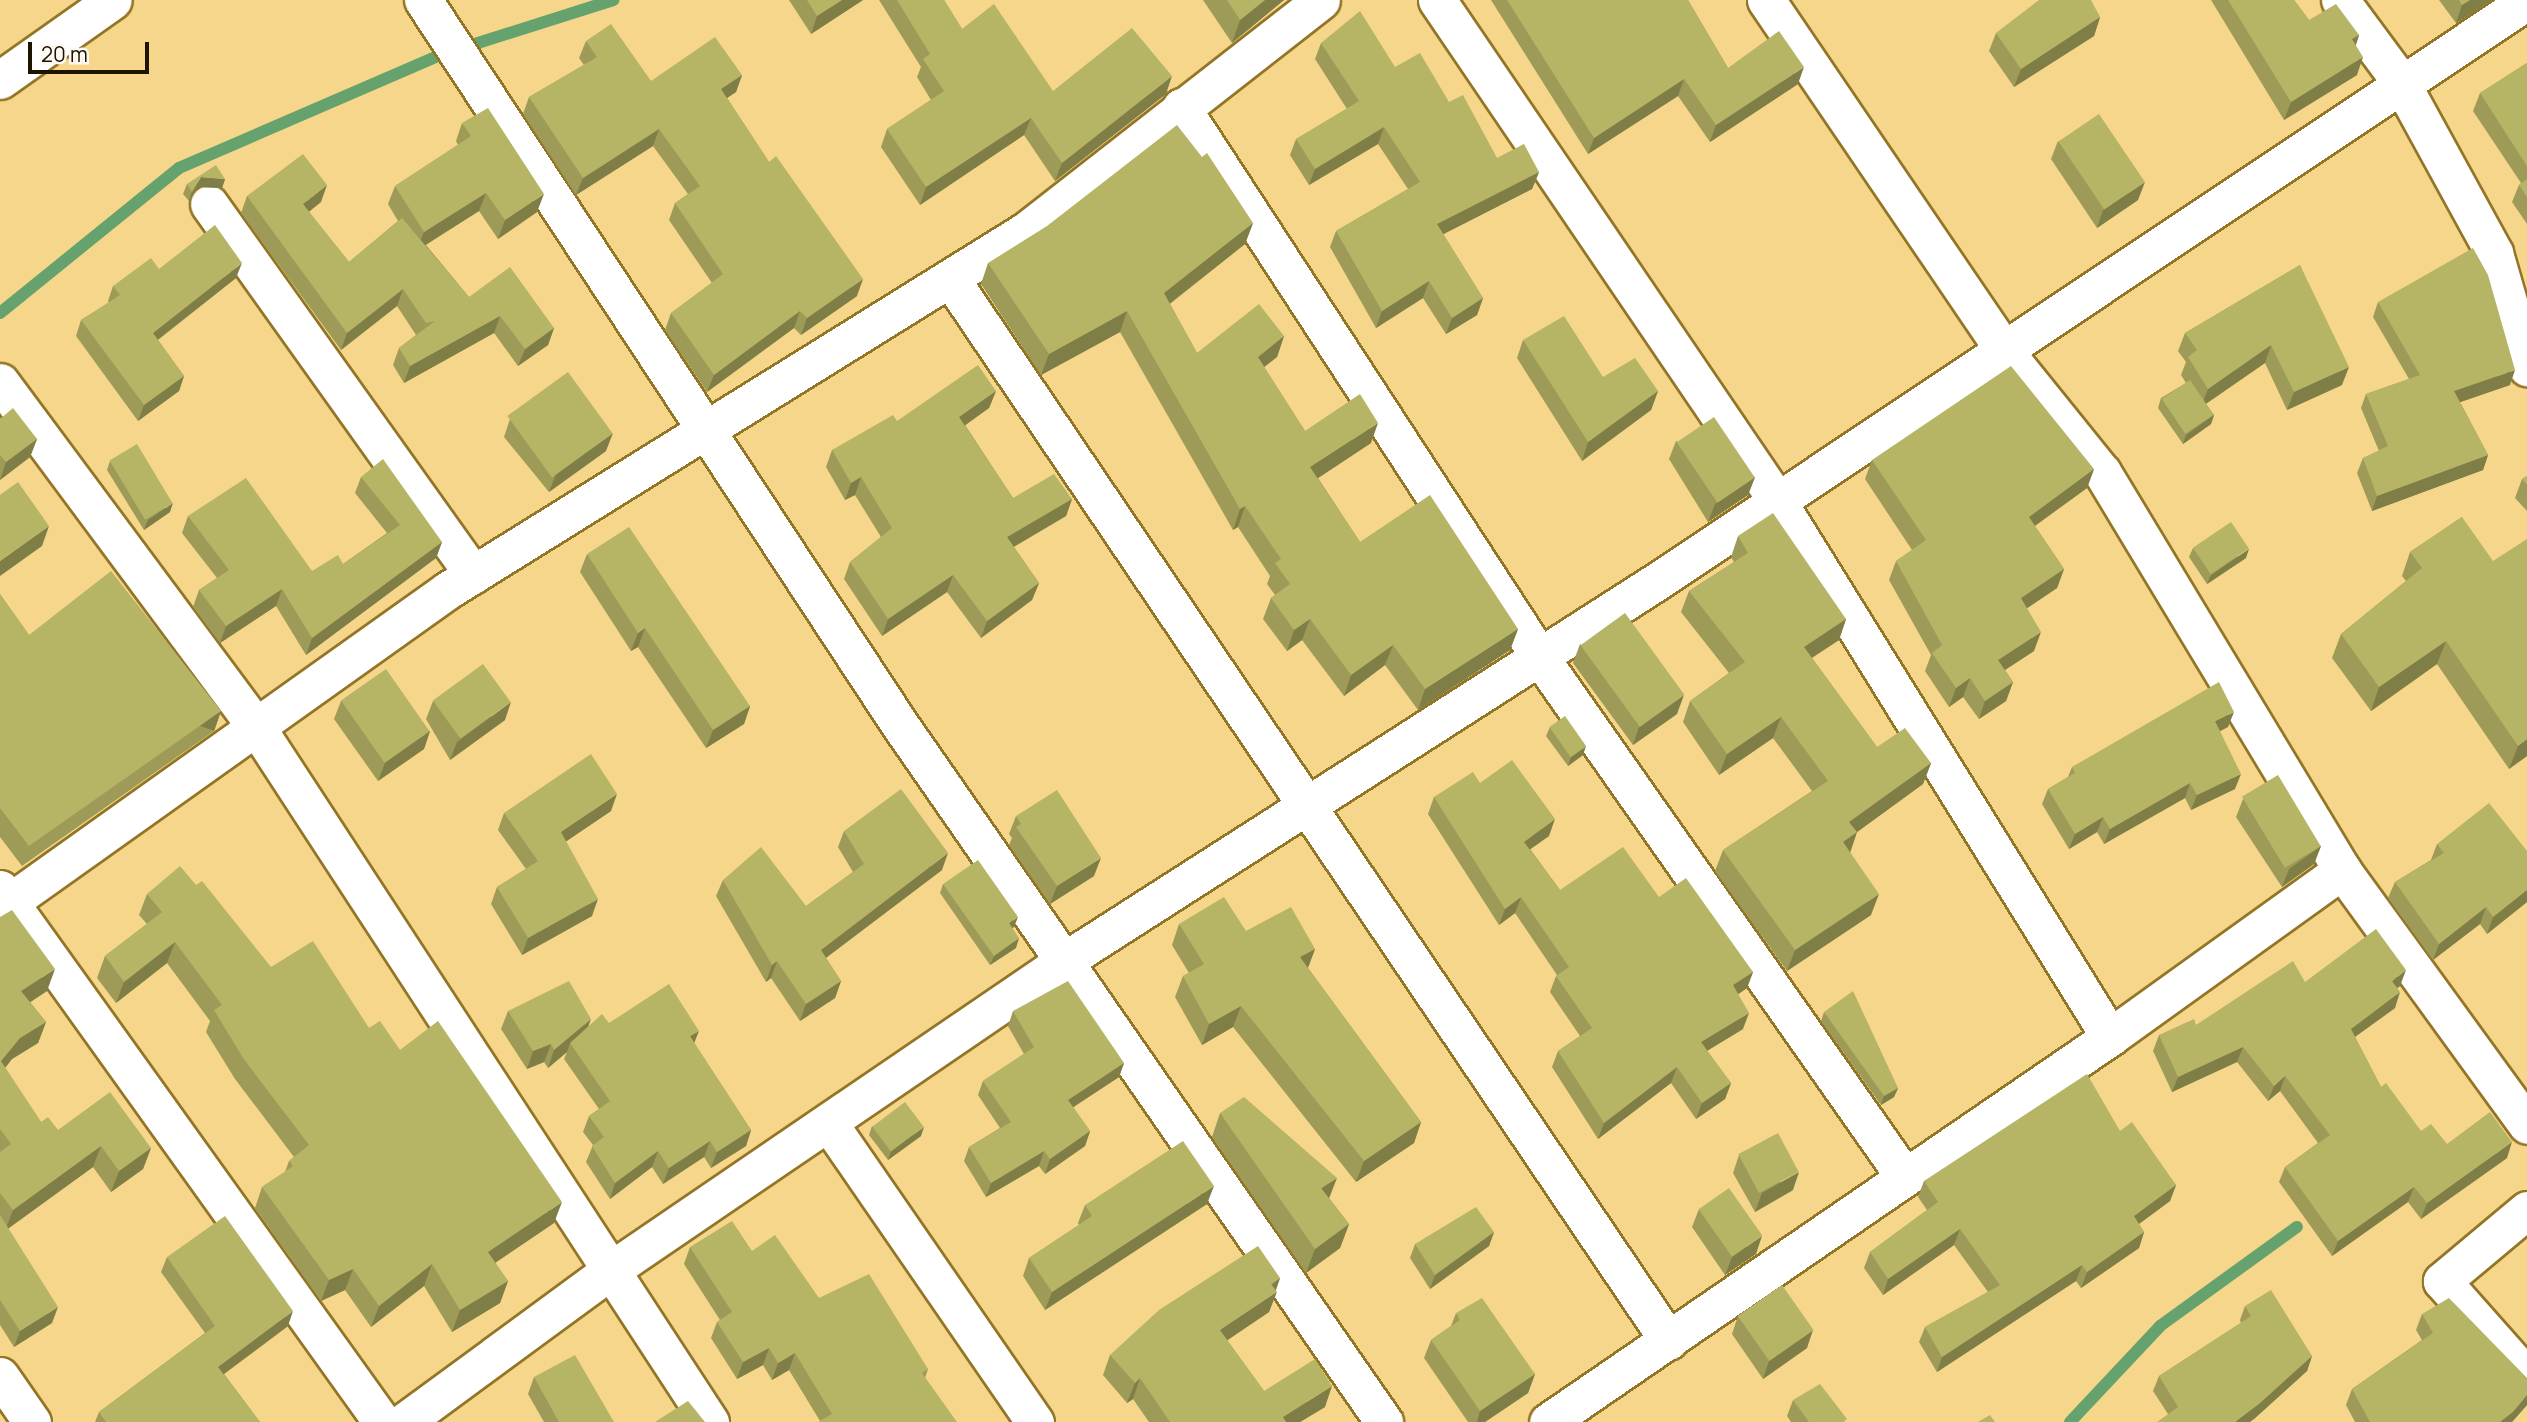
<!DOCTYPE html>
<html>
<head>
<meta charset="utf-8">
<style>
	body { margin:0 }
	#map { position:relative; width:2527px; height:1422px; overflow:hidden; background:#f6d68a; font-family:Manrope,sans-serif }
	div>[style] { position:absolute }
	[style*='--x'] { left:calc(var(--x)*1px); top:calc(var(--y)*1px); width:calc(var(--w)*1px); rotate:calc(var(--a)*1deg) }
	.stream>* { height:12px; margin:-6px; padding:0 6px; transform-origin:6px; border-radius:6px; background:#65a26d }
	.roads { filter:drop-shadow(2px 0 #937526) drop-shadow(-2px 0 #937526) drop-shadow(0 2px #937526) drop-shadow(0 -2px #937526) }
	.street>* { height:37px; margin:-18.5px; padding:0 18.5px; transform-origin:18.5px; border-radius:18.5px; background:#fff }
	.wall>* { inset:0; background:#9d9b57 }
	.shaded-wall>* { inset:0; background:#7f7e47; transform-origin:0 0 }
	.building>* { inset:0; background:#b6b465; transform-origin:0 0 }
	span { translate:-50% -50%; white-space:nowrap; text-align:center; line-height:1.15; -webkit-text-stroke:5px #fefaf3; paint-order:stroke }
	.scale { position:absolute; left:28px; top:42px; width:121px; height:32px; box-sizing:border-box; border:4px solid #1d1400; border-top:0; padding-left:9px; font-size:21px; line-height:24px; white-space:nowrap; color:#1d1400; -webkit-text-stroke:5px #fefaf3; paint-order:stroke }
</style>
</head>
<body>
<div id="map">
	<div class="stream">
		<i style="--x:0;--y:313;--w:230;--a:-39"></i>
		<i style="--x:179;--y:168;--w:284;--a:-23.4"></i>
		<i style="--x:440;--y:55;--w:182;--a:-17.6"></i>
		<i style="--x:2070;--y:1422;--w:132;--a:-46.8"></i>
		<i style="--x:2160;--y:1326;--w:169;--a:-35.9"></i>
	</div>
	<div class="roads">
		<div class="street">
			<i style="--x:423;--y:0;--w:868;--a:56.66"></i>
			<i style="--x:900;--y:725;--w:849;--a:55.22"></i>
			<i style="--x:1437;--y:0;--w:607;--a:55.81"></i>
			<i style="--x:1778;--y:502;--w:630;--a:58.18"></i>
			<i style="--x:1766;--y:0;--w:425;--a:55.8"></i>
			<i style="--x:2005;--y:352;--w:154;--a:51.1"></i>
			<i style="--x:2102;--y:472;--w:465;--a:58.9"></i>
			<i style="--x:2342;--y:870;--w:315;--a:54"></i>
			<i style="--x:2340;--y:0;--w:101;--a:53.5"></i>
			<i style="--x:2400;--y:81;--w:196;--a:61.3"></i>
			<i style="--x:2494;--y:253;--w:119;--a:73.9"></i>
			<i style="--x:0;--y:80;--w:138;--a:-35.3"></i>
			<i style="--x:1181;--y:107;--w:655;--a:56.89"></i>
			<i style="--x:1539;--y:656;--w:635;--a:54.93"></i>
			<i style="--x:209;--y:204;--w:455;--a:54.5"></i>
			<i style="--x:950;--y:278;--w:1283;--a:55.93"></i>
			<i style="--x:0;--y:382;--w:431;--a:53.4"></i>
			<i style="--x:257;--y:728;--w:829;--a:56.87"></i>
			<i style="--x:0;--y:889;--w:656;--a:54.37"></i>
			<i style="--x:0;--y:909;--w:550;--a:-35.45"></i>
			<i style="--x:448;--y:590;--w:682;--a:-31.87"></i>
			<i style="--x:1027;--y:230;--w:373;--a:-38"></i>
			<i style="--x:830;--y:1125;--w:361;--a:55.4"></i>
			<i style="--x:2527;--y:1210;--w:111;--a:140.1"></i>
			<i style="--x:2442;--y:1281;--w:128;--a:48.5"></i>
			<i style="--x:0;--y:1376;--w:56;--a:55.2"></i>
			<i style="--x:404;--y:1422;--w:253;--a:-36.3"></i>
			<i style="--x:608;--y:1272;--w:552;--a:-34.29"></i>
			<i style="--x:1064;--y:961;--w:703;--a:-32.63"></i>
			<i style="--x:1656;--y:582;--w:1047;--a:-33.71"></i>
			<i style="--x:1548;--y:1422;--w:681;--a:-34.41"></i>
			<i style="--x:2110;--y:1037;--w:286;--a:-35.7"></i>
		</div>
	</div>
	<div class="wall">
		<i style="clip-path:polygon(789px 0,863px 0,811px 34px)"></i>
		<i style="clip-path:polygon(879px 0,944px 0,962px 29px,1053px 91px,1166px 94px,1055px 181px,1024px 135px,920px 205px,881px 147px,887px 129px,931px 100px,917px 77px,921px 67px)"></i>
		<i style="clip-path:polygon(1203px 0,1284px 0,1232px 43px)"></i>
		<i style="clip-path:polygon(1491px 0,1688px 0,1728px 68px,1798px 84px,1710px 142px,1678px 96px,1588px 154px)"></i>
		<i style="clip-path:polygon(2211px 0,2294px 0,2309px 20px,2359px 35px,2356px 45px,2357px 75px,2284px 120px)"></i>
		<i style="clip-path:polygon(2439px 0,2492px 0,2456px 23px)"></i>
		<i style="clip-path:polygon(2100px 17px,2094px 36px,2014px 87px,1989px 51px,1996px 33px)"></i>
		<i style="clip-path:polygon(586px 41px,651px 81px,742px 75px,736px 92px,727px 98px,857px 296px,801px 335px,794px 328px,707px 392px,665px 330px,671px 313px,712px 283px,669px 220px,675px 203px,688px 194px,653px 146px,576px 195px,523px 114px,529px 97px,584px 65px,579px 58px)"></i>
		<i style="clip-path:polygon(1321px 43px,1395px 67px,1449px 102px,1497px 158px,1539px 172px,1532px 189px,1443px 234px,1483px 298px,1477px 315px,1446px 334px,1423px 298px,1376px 328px,1330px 247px,1336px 231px,1408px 189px,1378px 144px,1309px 185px,1290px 155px,1296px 139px,1347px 109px,1315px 59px)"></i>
		<i style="clip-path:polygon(2527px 63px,2527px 224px,2512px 202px,2519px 185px,2521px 183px,2473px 111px,2480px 93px)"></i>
		<i style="clip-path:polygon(462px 123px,537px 212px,498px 239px,479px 211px,426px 245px,469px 297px,554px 328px,548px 345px,518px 366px,494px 333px,404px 383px,393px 365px,399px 348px,416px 335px,397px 306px,341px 350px,241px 213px,247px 196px,321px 202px,309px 212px,349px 262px,398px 221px,388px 204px,395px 186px,458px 145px,456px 141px)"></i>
		<i style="clip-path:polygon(2058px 141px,2138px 200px,2097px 228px,2051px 159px)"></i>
		<i style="clip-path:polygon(225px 179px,222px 188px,197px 187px,189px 201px,183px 194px,187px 184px)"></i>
		<i style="clip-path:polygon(1253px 223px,1245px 244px,1170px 304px,1197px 353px,1284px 336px,1277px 357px,1264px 367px,1305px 431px,1371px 443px,1318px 478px,1360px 542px,1518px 629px,1510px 650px,1418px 710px,1385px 665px,1344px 696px,1302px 640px,1287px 651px,1263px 619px,1271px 598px,1275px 595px,1267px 584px,1270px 576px,1238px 527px,1233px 530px,1120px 332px,1041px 375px,981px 284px,988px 263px)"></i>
		<i style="clip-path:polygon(2300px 265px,2342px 385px,2287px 410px,2265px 363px,2206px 404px,2214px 415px,2211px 424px,2183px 444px,2158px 408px,2161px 398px,2186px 383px,2181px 375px,2186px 362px,2178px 351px,2185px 333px)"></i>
		<i style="clip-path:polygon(159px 269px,236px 278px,158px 340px,184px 376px,179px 391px,138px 421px,76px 336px,81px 320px,109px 303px,108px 301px,113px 286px)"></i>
		<i style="clip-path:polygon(2378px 302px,2510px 385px,2460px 402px,2488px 455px,2483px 470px,2372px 511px,2357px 473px,2363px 458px,2379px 451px,2361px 408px,2366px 394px,2409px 379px,2373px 317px)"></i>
		<i style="clip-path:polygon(1523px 340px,1603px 377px,1658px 391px,1651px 410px,1582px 461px,1517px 358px)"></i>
		<i style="clip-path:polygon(996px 391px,989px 408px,965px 425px,1013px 498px,1072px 499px,1066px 516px,1014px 547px,1039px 583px,1032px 600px,981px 638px,947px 592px,882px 636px,844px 579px,850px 562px,881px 537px,855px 495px,845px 500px,826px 467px,832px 450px,897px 421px)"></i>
		<i style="clip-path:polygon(0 419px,37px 439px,30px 457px,0 480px)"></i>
		<i style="clip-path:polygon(510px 419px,606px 451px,549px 492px,504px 437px)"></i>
		<i style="clip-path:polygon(1676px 441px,1755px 477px,1748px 495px,1708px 522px,1669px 459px)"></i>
		<i style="clip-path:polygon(1872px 460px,2094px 469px,2087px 488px,2035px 526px,2064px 569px,2057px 588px,2027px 608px,2034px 651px,2005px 670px,2013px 682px,2006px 701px,1979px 719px,1963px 697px,1949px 707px,1925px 671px,1931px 655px,1889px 580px,1896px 561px,1912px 550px,1865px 479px)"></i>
		<i style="clip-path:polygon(110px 461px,170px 512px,144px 530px,107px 470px)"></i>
		<i style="clip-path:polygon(2527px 476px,2527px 511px,2515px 498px,2522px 479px)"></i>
		<i style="clip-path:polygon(361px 477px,442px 542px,436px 558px,306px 655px,276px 606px,220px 643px,193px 607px,199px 590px,217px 578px,182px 533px,188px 516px,312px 571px,343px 564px,387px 533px,355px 493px)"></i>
		<i style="clip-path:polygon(2462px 517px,2527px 756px,2509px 769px,2437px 664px,2371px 711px,2332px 658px,2341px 634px,2406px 581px,2402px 576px,2410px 552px)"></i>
		<i style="clip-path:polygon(1738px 536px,1846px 619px,1839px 640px,1812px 658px,1877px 747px,1931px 763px,1923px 784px,1857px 832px,1850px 852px,1871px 915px,1787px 971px,1715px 871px,1723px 850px,1812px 791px,1773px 738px,1719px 775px,1683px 722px,1690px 701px,1729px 673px,1681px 612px,1689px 591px,1734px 562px,1731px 557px)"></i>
		<i style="clip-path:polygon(2193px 548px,2246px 558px,2207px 584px,2189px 557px)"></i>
		<i style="clip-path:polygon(587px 554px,750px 706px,744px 724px,706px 748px,638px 647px,631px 651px,580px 572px)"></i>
		<i style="clip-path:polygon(0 594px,29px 635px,221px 711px,214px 731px,22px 866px,0 837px)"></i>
		<i style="clip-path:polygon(1580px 644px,1677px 714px,1633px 745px,1573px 663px)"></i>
		<i style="clip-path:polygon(341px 701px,430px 731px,424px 749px,378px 781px,334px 719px)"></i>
		<i style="clip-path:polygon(433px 701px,505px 720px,450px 760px,426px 719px)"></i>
		<i style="clip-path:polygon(1550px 727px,1583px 755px,1568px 766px,1546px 736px)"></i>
		<i style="clip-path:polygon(2228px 727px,2220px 731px,2235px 789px,2191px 810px,2185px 798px,2104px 844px,2097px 832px,2069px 849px,2042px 804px,2048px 789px,2068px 777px,2072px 767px)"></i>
		<i style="clip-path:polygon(1480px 783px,1549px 836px,1530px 849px,1560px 890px,1659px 897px,1753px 972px,1747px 988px,1738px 994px,1743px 1029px,1707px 1051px,1731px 1083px,1725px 1099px,1696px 1119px,1671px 1083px,1598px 1139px,1552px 1067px,1558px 1051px,1580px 1036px,1550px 992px,1556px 976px,1557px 975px,1515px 913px,1499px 925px,1428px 814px,1434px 797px)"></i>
		<i style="clip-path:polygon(2243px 799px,2321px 846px,2314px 864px,2282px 887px,2236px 817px)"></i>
		<i style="clip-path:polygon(611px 811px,566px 841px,592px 916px,522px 955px,491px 904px,497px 887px,526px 869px,498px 830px,504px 813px)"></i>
		<i style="clip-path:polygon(1016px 816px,1094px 876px,1050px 904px,1009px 845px,1012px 838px,1009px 834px)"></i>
		<i style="clip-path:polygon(844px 831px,942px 870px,826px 958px,841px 981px,835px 998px,800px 1021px,771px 978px,766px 982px,716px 896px,723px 880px,806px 906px,853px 872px,838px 847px)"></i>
		<i style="clip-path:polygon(2437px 844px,2527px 851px,2527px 902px,2487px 934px,2480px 924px,2433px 960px,2388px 898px,2395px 882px,2431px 860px)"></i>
		<i style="clip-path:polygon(943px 884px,1014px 927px,1012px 928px,1016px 948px,990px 965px,940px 893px)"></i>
		<i style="clip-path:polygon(147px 894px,271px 967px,369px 1028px,400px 1050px,554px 1223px,495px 1263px,508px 1281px,500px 1303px,452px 1332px,424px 1286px,371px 1327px,345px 1290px,321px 1301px,255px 1208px,262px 1187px,285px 1172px,289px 1161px,294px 1157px,235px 1079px,206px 1032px,210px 1021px,167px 963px,116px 1003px,97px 978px,105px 956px,147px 924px,139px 915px)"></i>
		<i style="clip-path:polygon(0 917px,47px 991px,30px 1002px,46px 1022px,38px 1043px,12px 1059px,5px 1068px,41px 1122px,58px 1130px,151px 1148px,143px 1169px,111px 1192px,93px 1167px,8px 1228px,52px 1323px,14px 1347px,0 1325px)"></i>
		<i style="clip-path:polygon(1179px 924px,1246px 931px,1315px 949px,1308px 968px,1421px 1122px,1414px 1143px,1356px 1182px,1233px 1027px,1202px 1045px,1175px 997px,1183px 976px,1189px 973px,1172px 945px)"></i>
		<i style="clip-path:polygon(2305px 982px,2400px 986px,2397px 988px,2395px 1008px,2355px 1037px,2381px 1087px,2421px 1131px,2447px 1144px,2507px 1158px,2421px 1219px,2408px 1202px,2332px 1256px,2279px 1182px,2285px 1167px,2318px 1143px,2280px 1091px,2268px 1101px,2237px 1062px,2172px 1092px,2153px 1051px,2159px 1035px,2196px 1025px)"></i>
		<i style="clip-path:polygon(508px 1011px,589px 1026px,609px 1023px,694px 1043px,751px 1130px,746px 1146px,711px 1168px,704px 1157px,663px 1184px,652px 1167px,610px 1199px,586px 1162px,593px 1145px,583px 1132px,589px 1116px,599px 1109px,564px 1059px,567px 1052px,548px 1068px,544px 1062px,527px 1069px,501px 1029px)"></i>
		<i style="clip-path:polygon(1013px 1011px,1124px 1063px,1119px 1077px,1073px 1107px,1090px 1131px,1085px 1146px,1045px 1174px,1039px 1166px,986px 1197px,964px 1161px,969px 1147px,1000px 1128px,978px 1095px,983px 1081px,1024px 1054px,1008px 1026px)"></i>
		<i style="clip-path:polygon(1824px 1012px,1898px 1088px,1894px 1097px,1881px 1105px,1821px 1021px)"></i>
		<i style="clip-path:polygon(1220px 1113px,1329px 1198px,1349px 1224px,1340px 1248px,1306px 1273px,1212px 1137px)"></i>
		<i style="clip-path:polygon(872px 1126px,921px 1136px,888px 1160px,869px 1135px)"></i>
		<i style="clip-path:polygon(2120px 1131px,2176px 1185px,2170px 1201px,2139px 1224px,2144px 1232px,2139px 1248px,2081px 1288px,2076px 1281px,1937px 1372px,1919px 1342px,1925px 1327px,1988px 1292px,1954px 1245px,1883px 1295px,1864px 1268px,1870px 1252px,1927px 1210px,1918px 1197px,1924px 1181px)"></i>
		<i style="clip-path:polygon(1739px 1155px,1793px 1190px,1755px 1212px,1733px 1173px)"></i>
		<i style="clip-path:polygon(1207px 1204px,1045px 1310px,1023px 1276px,1029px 1258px,1079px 1225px,1078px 1223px,1085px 1205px)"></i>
		<i style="clip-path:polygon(1699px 1209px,1756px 1254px,1725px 1275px,1692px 1227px)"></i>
		<i style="clip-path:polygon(1494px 1232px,1489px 1246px,1430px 1289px,1410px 1258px,1415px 1244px)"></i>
		<i style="clip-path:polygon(690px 1247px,752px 1251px,819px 1298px,928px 1369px,925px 1378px,820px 1421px,789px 1370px,772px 1380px,763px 1365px,737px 1379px,711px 1338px,717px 1322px,720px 1320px,684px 1264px)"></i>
		<i style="clip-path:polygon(167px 1257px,288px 1326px,224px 1374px,260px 1422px,95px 1422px,99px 1412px,205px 1333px,161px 1272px)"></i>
		<i style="clip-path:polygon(1280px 1278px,1269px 1312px,1227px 1340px,1264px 1391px,1325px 1407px,1300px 1422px,1149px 1422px,1133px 1399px,1127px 1403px,1103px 1375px,1110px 1355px)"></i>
		<i style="clip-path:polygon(2245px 1306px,2312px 1356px,2307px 1371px,2254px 1419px,2168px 1414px,2153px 1391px,2159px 1376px,2241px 1323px,2240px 1320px)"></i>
		<i style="clip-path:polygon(1456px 1313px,1535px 1374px,1528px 1393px,1485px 1422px,1468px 1422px,1424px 1358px,1431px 1340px,1451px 1326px)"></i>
		<i style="clip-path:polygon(2422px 1314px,2527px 1378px,2527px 1405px,2512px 1422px,2355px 1422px,2346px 1405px,2352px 1389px,2422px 1340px,2416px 1330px)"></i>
		<i style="clip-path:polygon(1738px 1316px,1807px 1348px,1763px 1379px,1732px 1334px)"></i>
		<i style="clip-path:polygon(534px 1377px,614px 1422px,544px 1422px,528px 1394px)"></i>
		<i style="clip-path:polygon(1793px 1400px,1845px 1422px,1791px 1422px,1787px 1416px)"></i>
	</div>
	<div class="shaded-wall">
		<i style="clip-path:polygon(842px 0,863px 0,811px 34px,817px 16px)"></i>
		<i style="clip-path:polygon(1265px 0,1284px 0,1232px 43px,1240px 20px)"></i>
		<i style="clip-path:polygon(2470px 0,2492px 0,2456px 23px,2462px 5px)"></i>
		<i style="clip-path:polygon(2100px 17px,2094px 36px,2014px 87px,2021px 69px)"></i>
		<i style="clip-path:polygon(2359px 35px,2353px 53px,2352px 39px)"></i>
		<i style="clip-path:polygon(2363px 57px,2357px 75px,2284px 120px,2291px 102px)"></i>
		<i style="clip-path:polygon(1804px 67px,1798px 84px,1710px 142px,1716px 125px)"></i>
		<i style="clip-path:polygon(742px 75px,736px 92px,715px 106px,721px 89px)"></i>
		<i style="clip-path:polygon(1172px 76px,1166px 94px,1055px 181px,1062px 163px)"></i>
		<i style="clip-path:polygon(1684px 79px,1678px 96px,1588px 154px,1594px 138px)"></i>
		<i style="clip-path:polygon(1031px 118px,1024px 135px,920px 205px,926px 187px)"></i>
		<i style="clip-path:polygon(1384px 127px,1378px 144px,1309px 185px,1315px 169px)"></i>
		<i style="clip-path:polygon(659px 129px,653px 146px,576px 195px,583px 178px)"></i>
		<i style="clip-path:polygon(1539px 172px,1532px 189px,1430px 241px,1437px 224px)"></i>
		<i style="clip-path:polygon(201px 177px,225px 179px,222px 188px,197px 187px,189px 201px,192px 192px)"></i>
		<i style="clip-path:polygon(2145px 182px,2138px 200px,2097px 228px,2103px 210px)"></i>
		<i style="clip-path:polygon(327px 185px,321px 202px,296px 221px,303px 204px)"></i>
		<i style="clip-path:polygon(486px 193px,479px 211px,417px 250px,424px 232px)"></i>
		<i style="clip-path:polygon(544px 194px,537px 212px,498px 239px,505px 220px)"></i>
		<i style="clip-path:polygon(1253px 223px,1245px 244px,1156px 314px,1164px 293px)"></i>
		<i style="clip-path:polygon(242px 263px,236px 278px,147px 348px,153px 333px)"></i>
		<i style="clip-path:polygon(863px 279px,857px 296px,801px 335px,807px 318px)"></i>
		<i style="clip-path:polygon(1429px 281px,1423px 298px,1376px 328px,1382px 311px)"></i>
		<i style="clip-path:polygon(403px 289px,397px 306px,341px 350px,347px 333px)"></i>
		<i style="clip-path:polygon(1483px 298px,1477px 315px,1446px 334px,1452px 318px)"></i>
		<i style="clip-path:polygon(800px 311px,794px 328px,707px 392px,714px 375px)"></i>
		<i style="clip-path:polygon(1127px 311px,1120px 332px,1041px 375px,1049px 354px)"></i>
		<i style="clip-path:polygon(500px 316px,494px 333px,404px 383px,410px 366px)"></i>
		<i style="clip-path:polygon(554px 328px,548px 345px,518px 366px,525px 349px)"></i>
		<i style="clip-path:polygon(1284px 336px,1277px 357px,1250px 378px,1258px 357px)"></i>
		<i style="clip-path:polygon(2271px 345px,2265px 363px,2201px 407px,2208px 389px)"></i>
		<i style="clip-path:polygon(2349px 367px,2342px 385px,2287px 410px,2294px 392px)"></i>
		<i style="clip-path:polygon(2515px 370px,2510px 385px,2449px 406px,2454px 391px)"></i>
		<i style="clip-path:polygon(184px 376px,179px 391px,138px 421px,144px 405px)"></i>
		<i style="clip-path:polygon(996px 391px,989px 408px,953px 434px,959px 417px)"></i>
		<i style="clip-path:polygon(1658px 391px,1651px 410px,1582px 461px,1588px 442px)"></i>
		<i style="clip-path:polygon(2214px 415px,2211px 424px,2183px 444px,2186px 435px)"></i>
		<i style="clip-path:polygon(1378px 423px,1371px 443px,1303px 488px,1310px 467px)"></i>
		<i style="clip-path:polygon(613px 433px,606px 451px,549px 492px,556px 474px)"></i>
		<i style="clip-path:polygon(37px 439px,30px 457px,0 480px,6px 462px)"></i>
		<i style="clip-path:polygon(2488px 455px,2483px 470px,2372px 511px,2377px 496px)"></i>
		<i style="clip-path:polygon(2094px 469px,2087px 488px,2022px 535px,2029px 517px)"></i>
		<i style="clip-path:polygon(861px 477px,855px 495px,845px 500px,851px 483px)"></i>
		<i style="clip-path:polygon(1755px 477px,1748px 495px,1708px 522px,1715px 504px)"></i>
		<i style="clip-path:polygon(1072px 499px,1066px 516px,1001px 554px,1007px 537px)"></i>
		<i style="clip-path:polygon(173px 503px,170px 512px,144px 530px,148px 520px)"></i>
		<i style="clip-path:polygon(1245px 506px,1238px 527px,1233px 530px,1240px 509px)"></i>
		<i style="clip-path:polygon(49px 526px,42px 546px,0 576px,0 561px)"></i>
		<i style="clip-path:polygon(442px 542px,436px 558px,306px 655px,312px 638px)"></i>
		<i style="clip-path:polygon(2249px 549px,2246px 558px,2207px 584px,2211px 575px)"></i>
		<i style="clip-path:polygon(2064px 569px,2057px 588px,2014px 617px,2021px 598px)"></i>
		<i style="clip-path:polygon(953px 575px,947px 592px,882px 636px,888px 619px)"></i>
		<i style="clip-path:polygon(1039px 583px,1032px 600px,981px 638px,987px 621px)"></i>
		<i style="clip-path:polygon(282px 589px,276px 606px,220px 643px,226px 626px)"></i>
		<i style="clip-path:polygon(1310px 619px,1302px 640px,1287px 651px,1294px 630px)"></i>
		<i style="clip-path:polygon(1846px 619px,1839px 640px,1796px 668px,1804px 647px)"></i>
		<i style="clip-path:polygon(645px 628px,638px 647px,631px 651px,638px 633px)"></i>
		<i style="clip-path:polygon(1518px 629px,1510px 650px,1418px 710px,1425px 689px)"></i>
		<i style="clip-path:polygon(2041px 632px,2034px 651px,1991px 679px,1998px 660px)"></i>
		<i style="clip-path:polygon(2446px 641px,2437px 664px,2371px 711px,2379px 687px)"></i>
		<i style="clip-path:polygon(1393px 645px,1385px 665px,1344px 696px,1351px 675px)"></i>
		<i style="clip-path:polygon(1970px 678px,1963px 697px,1949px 707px,1956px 688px)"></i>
		<i style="clip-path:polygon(2013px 682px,2006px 701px,1979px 719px,1985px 701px)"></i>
		<i style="clip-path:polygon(1684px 695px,1677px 714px,1633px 745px,1639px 727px)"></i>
		<i style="clip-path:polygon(511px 702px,505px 720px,450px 760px,457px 742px)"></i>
		<i style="clip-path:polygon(750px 706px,744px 724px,706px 748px,713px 730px)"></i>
		<i style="left:221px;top:711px;width:21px;height:235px;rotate:109deg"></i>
		<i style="clip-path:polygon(2234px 712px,2228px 727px,2210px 736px,2215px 721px)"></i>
		<i style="clip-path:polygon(1781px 717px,1773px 738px,1719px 775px,1727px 754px)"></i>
		<i style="clip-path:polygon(430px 731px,424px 749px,378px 781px,385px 763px)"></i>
		<i style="clip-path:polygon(2527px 739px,2527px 756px,2509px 769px,2518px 746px)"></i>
		<i style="clip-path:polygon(1586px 746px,1583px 755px,1568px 766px,1571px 757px)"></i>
		<i style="clip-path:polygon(1931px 763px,1923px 784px,1842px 843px,1849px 822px)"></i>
		<i style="clip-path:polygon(2241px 774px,2235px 789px,2191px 810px,2197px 795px)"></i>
		<i style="clip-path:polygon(2190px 783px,2185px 798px,2104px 844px,2110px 829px)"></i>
		<i style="clip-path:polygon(617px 794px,611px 811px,555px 849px,561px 832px)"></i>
		<i style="clip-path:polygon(2103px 817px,2097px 832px,2069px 849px,2075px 834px)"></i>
		<i style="clip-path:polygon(1555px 819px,1549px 836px,1518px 858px,1524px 842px)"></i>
		<i style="clip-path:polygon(1857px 832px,1850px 853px,1843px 842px)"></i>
		<i style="clip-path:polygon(2321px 846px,2314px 864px,2282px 887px,2289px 869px)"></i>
		<i style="clip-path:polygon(948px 853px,942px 870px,815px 966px,821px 950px)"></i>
		<i style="clip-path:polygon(1101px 858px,1094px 876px,1050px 904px,1057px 886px)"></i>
		<i style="clip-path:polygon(2527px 890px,2527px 902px,2487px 934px,2493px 917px)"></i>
		<i style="clip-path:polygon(1879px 894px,1871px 915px,1787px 971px,1795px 950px)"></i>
		<i style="clip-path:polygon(1521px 897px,1515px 913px,1499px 925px,1505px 909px)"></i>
		<i style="clip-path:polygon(598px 899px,592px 916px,522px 955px,528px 938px)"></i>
		<i style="clip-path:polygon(2486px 907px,2480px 924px,2433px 960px,2439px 944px)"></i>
		<i style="clip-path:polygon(1018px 917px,1014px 927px,1005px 932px,1009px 923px)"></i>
		<i style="clip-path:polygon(1019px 938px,1016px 948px,990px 965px,994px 956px)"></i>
		<i style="clip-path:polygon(175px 942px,167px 963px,116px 1003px,124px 982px)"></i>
		<i style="clip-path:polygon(1315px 949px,1307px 970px,1300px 957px)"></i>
		<i style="clip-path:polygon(777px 961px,771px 978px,766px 982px,772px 965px)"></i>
		<i style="clip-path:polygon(55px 969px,47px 991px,14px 1013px,21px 991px)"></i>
		<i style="clip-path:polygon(2406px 970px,2400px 986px,2386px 997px,2392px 981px)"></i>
		<i style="clip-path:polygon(1753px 972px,1747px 988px,1727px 1002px,1733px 985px)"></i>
		<i style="clip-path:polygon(841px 981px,835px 998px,800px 1021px,806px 1004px)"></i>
		<i style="clip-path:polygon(2400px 992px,2395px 1008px,2345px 1044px,2351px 1029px)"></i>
		<i style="clip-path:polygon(1241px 1006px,1233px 1027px,1202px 1045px,1209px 1024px)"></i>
		<i style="clip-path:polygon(1749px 1013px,1743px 1029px,1695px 1058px,1701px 1042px)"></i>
		<i style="clip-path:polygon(591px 1019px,584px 1038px,570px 1043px,567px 1052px,548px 1068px,554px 1050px)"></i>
		<i style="clip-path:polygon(46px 1022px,38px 1043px,12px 1059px,0 1074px,1px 1061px,20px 1038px)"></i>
		<i style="clip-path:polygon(699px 1031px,693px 1046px,690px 1036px)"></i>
		<i style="clip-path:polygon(551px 1044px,544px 1062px,527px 1069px,533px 1051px)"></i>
		<i style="clip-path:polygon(2243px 1047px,2237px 1062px,2172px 1092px,2178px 1077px)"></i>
		<i style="clip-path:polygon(1124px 1063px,1119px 1077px,1063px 1114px,1068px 1100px)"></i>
		<i style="clip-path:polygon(1677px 1067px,1671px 1083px,1598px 1139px,1604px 1123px)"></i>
		<i style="clip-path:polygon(2285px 1076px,2280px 1091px,2268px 1101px,2274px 1086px)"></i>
		<i style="clip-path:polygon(1731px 1083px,1725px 1099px,1696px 1119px,1702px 1103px)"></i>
		<i style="clip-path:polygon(1898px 1088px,1894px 1097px,1881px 1105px,1884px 1096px)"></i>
		<i style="clip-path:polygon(1421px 1122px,1414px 1143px,1356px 1182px,1364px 1161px)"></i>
		<i style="clip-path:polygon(924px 1127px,921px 1136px,888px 1160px,891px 1151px)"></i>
		<i style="clip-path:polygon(751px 1130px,746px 1146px,711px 1168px,717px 1152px)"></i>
		<i style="clip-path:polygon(1090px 1131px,1085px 1146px,1045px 1174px,1050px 1159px)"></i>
		<i style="clip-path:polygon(710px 1141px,704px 1157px,663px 1184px,669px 1168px)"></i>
		<i style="clip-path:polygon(2512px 1142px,2507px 1158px,2421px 1219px,2427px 1203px)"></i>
		<i style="clip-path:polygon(101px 1146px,93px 1167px,5px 1231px,13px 1210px)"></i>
		<i style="clip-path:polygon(151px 1148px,143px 1169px,111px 1192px,119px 1171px)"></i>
		<i style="clip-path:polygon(658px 1151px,652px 1167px,610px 1199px,615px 1183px)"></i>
		<i style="clip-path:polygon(1044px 1151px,1039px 1166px,986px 1197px,991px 1183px)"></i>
		<i style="clip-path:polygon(1799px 1172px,1793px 1190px,1755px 1212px,1762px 1193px)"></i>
		<i style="clip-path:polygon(1337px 1178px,1328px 1201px,1321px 1188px)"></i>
		<i style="clip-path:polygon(2176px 1185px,2170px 1201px,2128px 1232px,2134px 1216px)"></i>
		<i style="clip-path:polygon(1214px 1186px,1207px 1204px,1045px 1310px,1052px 1292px)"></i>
		<i style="clip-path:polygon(2414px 1187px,2408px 1202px,2332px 1256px,2338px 1241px)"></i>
		<i style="clip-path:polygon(562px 1202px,554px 1223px,480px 1273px,488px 1252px)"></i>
		<i style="clip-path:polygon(1349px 1224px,1340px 1248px,1306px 1273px,1315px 1249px)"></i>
		<i style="clip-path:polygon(1960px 1229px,1954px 1245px,1883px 1295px,1888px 1279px)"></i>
		<i style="clip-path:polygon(1494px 1232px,1489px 1246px,1430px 1289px,1435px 1275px)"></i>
		<i style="clip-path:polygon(2144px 1232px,2139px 1248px,2081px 1288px,2087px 1272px)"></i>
		<i style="clip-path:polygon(1762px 1236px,1756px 1254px,1725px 1275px,1732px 1257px)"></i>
		<i style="clip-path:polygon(432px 1264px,424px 1286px,371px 1327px,379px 1306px)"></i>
		<i style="clip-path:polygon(2082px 1265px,2076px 1281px,1937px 1372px,1942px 1357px)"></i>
		<i style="clip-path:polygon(353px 1269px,345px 1290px,321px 1301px,329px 1280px)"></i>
		<i style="clip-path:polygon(1280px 1278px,1274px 1294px,1277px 1292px,1269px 1312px,1213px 1350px,1220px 1330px)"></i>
		<i style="clip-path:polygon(508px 1281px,500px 1303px,452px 1332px,460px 1310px)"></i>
		<i style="clip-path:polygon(58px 1307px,52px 1323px,14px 1347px,20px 1331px)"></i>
		<i style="clip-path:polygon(293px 1311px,288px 1326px,213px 1382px,218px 1367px)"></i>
		<i style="clip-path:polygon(1813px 1330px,1807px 1348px,1763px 1379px,1769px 1361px)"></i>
		<i style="clip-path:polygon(769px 1348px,763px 1365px,737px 1379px,743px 1362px)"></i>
		<i style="clip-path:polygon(795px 1353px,789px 1370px,772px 1380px,778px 1363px)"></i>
		<i style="clip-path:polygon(2312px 1356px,2307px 1371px,2254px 1419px,2250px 1422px,2235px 1422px)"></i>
		<i style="clip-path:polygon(1535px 1374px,1528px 1393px,1485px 1422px,1477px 1422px,1480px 1411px)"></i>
		<i style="clip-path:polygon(1140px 1378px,1133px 1399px,1127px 1403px,1135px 1383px)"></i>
		<i style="clip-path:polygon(1332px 1386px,1325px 1407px,1300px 1422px,1281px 1422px,1283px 1417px)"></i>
		<i style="clip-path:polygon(2527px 1395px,2527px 1405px,2512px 1422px,2500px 1422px)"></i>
	</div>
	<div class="building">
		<i style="clip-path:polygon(807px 0,842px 0,817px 16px)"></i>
		<i style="clip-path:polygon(897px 0,944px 0,962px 29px,994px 4px,1053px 91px,1132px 28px,1172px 76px,1062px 163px,1031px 118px,926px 187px,887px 129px,944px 91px,923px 59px,930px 54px)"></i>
		<i style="clip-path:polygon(1227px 0,1265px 0,1240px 20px)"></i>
		<i style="clip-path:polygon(1507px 0,1688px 0,1728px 68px,1779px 31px,1804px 67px,1716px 125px,1684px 79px,1594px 138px)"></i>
		<i style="clip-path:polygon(2039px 0,2091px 0,2100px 17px,2021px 69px,1996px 33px)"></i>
		<i style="clip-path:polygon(2228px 0,2294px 0,2309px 20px,2336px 4px,2359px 35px,2352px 39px,2363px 57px,2291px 102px)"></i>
		<i style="clip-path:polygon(2459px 0,2470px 0,2462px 5px)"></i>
		<i style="clip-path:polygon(1360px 11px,1395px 67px,1420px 53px,1449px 102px,1463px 95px,1497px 158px,1524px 144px,1539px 172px,1437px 224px,1483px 298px,1452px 318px,1429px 281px,1382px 311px,1336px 231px,1420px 182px,1384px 127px,1315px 169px,1296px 139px,1359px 101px,1321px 43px)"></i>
		<i style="clip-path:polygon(611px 24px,651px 81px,715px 37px,742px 75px,721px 89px,769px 162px,776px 156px,863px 279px,807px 318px,800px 311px,714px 375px,671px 313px,723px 274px,675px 203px,700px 186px,659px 129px,583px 178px,529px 97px,597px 57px,586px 41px)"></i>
		<i style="clip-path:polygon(2527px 63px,2527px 166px,2480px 93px)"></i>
		<i style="clip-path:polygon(488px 108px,544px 194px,505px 220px,486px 193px,424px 232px,395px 186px,471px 136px,462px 123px)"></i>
		<i style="left:2099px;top:114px;width:82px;height:49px;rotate:56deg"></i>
		<i style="clip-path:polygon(1177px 125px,1202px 157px,1207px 153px,1253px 223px,1164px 293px,1197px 353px,1259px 304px,1284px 336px,1258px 357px,1305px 431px,1360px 394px,1378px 423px,1310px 467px,1360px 542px,1430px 495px,1518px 629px,1425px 689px,1393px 645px,1351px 675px,1310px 619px,1294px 630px,1271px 598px,1290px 584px,1275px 563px,1281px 559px,1245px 506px,1240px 509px,1127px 311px,1049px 354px,988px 263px,1047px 226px)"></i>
		<i style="clip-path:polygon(303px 154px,327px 185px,303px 204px,349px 262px,402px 218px,469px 297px,510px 267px,554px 328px,525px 349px,500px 316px,410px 366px,399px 348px,435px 321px,426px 323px,403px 289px,347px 333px,247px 196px)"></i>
		<i style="clip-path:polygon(216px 165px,225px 179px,201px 177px,192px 192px,187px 184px)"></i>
		<i style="clip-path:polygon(2527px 179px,2527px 197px,2519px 185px)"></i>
		<i style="clip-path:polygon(215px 225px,242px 263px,153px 333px,184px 376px,144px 405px,81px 320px,120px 295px,113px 286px,151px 258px,159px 269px)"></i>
		<i style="clip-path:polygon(2473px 248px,2488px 275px,2515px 370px,2454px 391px,2488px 455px,2377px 496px,2363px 458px,2388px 446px,2366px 394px,2420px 375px,2378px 302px)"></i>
		<i style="clip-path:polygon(2300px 265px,2349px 367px,2294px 392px,2271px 345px,2208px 389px,2188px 357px,2197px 350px,2185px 333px)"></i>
		<i style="clip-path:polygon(1564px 316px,1603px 377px,1635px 358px,1658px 391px,1588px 442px,1523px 340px)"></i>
		<i style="clip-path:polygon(978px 365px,996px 391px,959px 417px,1013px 498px,1054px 474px,1072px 499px,1007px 537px,1039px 583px,987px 621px,953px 575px,888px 619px,850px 562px,892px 528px,861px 477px,851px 483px,832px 450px,893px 415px,897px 421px)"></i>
		<i style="clip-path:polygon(2011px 366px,2094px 469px,2029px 517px,2064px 569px,2021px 598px,2041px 632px,1998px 660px,2013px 682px,1985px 701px,1970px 678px,1956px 688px,1932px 653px,1942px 645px,1896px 561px,1926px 540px,1872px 460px)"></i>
		<i style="left:568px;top:372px;width:76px;height:75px;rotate:54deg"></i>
		<i style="left:2190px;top:380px;width:42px;height:34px;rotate:56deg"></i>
		<i style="clip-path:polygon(13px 408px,37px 439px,6px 462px,0 455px,0 419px)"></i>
		<i style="left:1714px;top:417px;width:73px;height:45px;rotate:56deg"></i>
		<i style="left:137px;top:444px;width:69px;height:32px;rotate:59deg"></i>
		<i style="clip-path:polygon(383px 459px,442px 542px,312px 638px,282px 589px,226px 626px,199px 590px,229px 570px,188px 516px,246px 478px,312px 571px,338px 555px,343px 564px,400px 525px,361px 477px)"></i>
		<i style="clip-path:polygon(2527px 476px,2527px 485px,2522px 479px)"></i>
		<i style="clip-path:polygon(18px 482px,49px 526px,0 561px,0 495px)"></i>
		<i style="clip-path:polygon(1773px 513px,1846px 619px,1804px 647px,1877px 747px,1905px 728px,1931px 763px,1849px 822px,1857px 832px,1843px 842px,1879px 894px,1795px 950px,1723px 850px,1828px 781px,1781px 717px,1727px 754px,1690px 701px,1745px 662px,1689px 591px,1748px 553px,1738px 536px)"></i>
		<i style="clip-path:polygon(2462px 517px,2493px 561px,2527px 539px,2527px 739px,2518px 746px,2446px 641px,2379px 687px,2341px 634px,2422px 568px,2410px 552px)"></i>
		<i style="left:2231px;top:522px;width:32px;height:46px;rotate:56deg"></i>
		<i style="clip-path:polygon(629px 527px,750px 706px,713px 730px,645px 628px,638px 633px,587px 554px)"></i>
		<i style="clip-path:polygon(111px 571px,221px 711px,29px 846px,0 808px,0 594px,29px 635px)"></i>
		<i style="left:1625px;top:613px;width:101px;height:55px;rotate:54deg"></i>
		<i style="left:483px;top:664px;width:47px;height:62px;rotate:54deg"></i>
		<i style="left:386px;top:669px;width:76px;height:55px;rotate:55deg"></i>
		<i style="clip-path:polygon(2219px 682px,2234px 712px,2215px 721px,2241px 774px,2197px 795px,2190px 783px,2110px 829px,2103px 817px,2075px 834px,2048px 789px,2075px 773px,2072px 767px)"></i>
		<i style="left:1565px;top:716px;width:37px;height:19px;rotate:55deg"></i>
		<i style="clip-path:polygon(591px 754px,617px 794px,561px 832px,598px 899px,528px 938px,497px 887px,538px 861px,504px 813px)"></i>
		<i style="clip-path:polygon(1512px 760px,1555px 819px,1524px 842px,1560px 890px,1623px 847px,1659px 897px,1686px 878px,1753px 972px,1733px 985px,1749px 1013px,1701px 1042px,1731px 1083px,1702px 1103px,1677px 1067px,1604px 1123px,1558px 1051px,1592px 1028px,1556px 976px,1569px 967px,1521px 897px,1505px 909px,1434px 797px,1473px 772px,1480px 783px)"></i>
		<i style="left:2278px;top:775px;width:83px;height:42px;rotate:59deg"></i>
		<i style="clip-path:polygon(901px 789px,948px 853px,821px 950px,841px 981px,806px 1004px,777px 961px,772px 965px,723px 880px,761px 847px,806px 906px,864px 864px,844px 831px)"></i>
		<i style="clip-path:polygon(1057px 790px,1101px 858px,1057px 886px,1016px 827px,1021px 824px,1016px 816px)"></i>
		<i style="clip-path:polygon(2489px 803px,2527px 851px,2527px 890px,2493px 917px,2486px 907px,2439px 944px,2395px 882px,2444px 853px,2437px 844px)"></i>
		<i style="clip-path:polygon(978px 860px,1018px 917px,1009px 923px,1019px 938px,994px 956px,943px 884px)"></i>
		<i style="clip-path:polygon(180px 866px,196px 885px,202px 881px,271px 967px,313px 941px,369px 1028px,380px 1021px,400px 1050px,438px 1021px,562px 1202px,488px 1252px,508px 1281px,460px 1310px,432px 1264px,379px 1306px,353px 1269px,329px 1280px,262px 1187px,293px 1166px,289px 1161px,309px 1145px,243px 1058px,214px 1010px,222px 1005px,175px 942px,124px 982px,105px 956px,162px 912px,147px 894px)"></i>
		<i style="clip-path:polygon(1224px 897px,1246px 931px,1291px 907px,1315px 949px,1300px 957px,1421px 1122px,1364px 1161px,1241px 1006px,1209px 1024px,1183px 976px,1204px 964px,1179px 924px)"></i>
		<i style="clip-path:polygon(12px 910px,55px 969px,21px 991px,46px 1022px,20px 1038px,1px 1061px,41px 1122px,48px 1117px,58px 1130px,110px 1092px,151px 1148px,119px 1171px,101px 1146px,13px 1210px,0 1193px,0 1152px,11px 1144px,0 1129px,0 917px)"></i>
		<i style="clip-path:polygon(2376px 929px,2406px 970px,2392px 981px,2400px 992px,2351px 1029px,2381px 1087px,2386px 1083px,2421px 1131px,2431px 1124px,2447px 1144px,2490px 1112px,2512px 1142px,2427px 1203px,2414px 1187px,2338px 1241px,2285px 1167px,2330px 1135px,2285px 1076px,2274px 1086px,2243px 1047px,2178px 1077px,2159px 1035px,2194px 1019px,2196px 1025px,2293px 961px,2305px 982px)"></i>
		<i style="clip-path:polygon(569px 981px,591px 1019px,554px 1050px,551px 1044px,533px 1051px,508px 1011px)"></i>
		<i style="clip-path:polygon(1068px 981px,1124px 1063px,1068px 1100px,1090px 1131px,1050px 1159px,1044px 1151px,991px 1183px,969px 1147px,1011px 1122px,983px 1081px,1034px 1047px,1013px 1011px)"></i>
		<i style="clip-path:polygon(669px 984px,699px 1031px,690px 1036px,751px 1130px,717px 1152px,710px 1141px,669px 1168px,658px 1151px,615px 1183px,592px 1146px,604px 1137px,589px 1116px,610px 1101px,570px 1043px,602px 1014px,609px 1023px)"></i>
		<i style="clip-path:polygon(1853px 991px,1898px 1088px,1884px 1096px,1824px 1012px)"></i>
		<i style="clip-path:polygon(2087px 1074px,2120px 1131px,2132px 1122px,2176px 1185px,2134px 1216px,2144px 1232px,2087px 1272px,2082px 1265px,1942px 1357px,1925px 1327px,2000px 1285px,1960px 1229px,1888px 1279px,1870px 1252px,1938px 1202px,1924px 1181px)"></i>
		<i style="clip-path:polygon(1244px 1097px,1337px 1178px,1321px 1188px,1349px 1224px,1315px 1249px,1220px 1113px)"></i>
		<i style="left:905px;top:1102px;width:31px;height:41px;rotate:53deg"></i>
		<i style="left:1778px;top:1133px;width:44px;height:45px;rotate:62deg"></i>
		<i style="clip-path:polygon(1183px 1141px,1214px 1186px,1052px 1292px,1029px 1258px,1092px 1216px,1085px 1205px)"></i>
		<i style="left:1729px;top:1188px;width:58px;height:37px;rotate:55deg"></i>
		<i style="clip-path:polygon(1476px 1207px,1494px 1232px,1435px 1275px,1415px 1244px)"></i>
		<i style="clip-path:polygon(0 1215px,58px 1307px,20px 1331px,0 1300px)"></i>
		<i style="clip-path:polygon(225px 1216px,293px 1311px,218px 1367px,260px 1422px,106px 1422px,99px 1412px,215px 1326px,167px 1257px)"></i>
		<i style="clip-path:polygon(732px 1221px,752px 1251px,775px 1235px,819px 1298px,869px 1274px,928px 1369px,922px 1373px,957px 1422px,818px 1422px,832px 1414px,795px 1353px,778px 1363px,769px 1348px,743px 1362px,717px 1322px,732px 1312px,690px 1247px)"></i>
		<i style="clip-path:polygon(1258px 1246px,1280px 1278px,1271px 1284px,1277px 1292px,1220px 1330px,1264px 1391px,1315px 1359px,1332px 1386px,1283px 1417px,1286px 1422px,1170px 1422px,1140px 1378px,1135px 1383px,1110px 1355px,1159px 1310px)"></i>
		<i style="left:1782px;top:1285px;width:55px;height:54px;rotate:55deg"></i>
		<i style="clip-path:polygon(2271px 1290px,2312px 1356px,2259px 1404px,2235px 1422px,2157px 1422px,2178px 1407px,2159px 1376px,2251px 1316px,2245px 1306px)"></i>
		<i style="clip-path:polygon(1482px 1298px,1535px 1374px,1480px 1411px,1431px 1340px,1460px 1320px,1456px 1313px)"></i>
		<i style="clip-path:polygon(2449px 1298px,2527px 1378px,2527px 1395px,2513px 1412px,2500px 1422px,2370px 1422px,2352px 1389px,2433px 1333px,2422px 1314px)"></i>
		<i style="clip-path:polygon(575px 1355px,614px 1422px,559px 1422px,534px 1377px)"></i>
		<i style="clip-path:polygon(1820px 1384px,1847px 1419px,1843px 1422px,1809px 1422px,1793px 1400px)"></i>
		<i style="clip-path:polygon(688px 1401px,705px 1422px,655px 1422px)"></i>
		<i style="clip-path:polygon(1990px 1415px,1995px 1422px,1978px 1422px)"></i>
	</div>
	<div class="scale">20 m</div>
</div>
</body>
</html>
